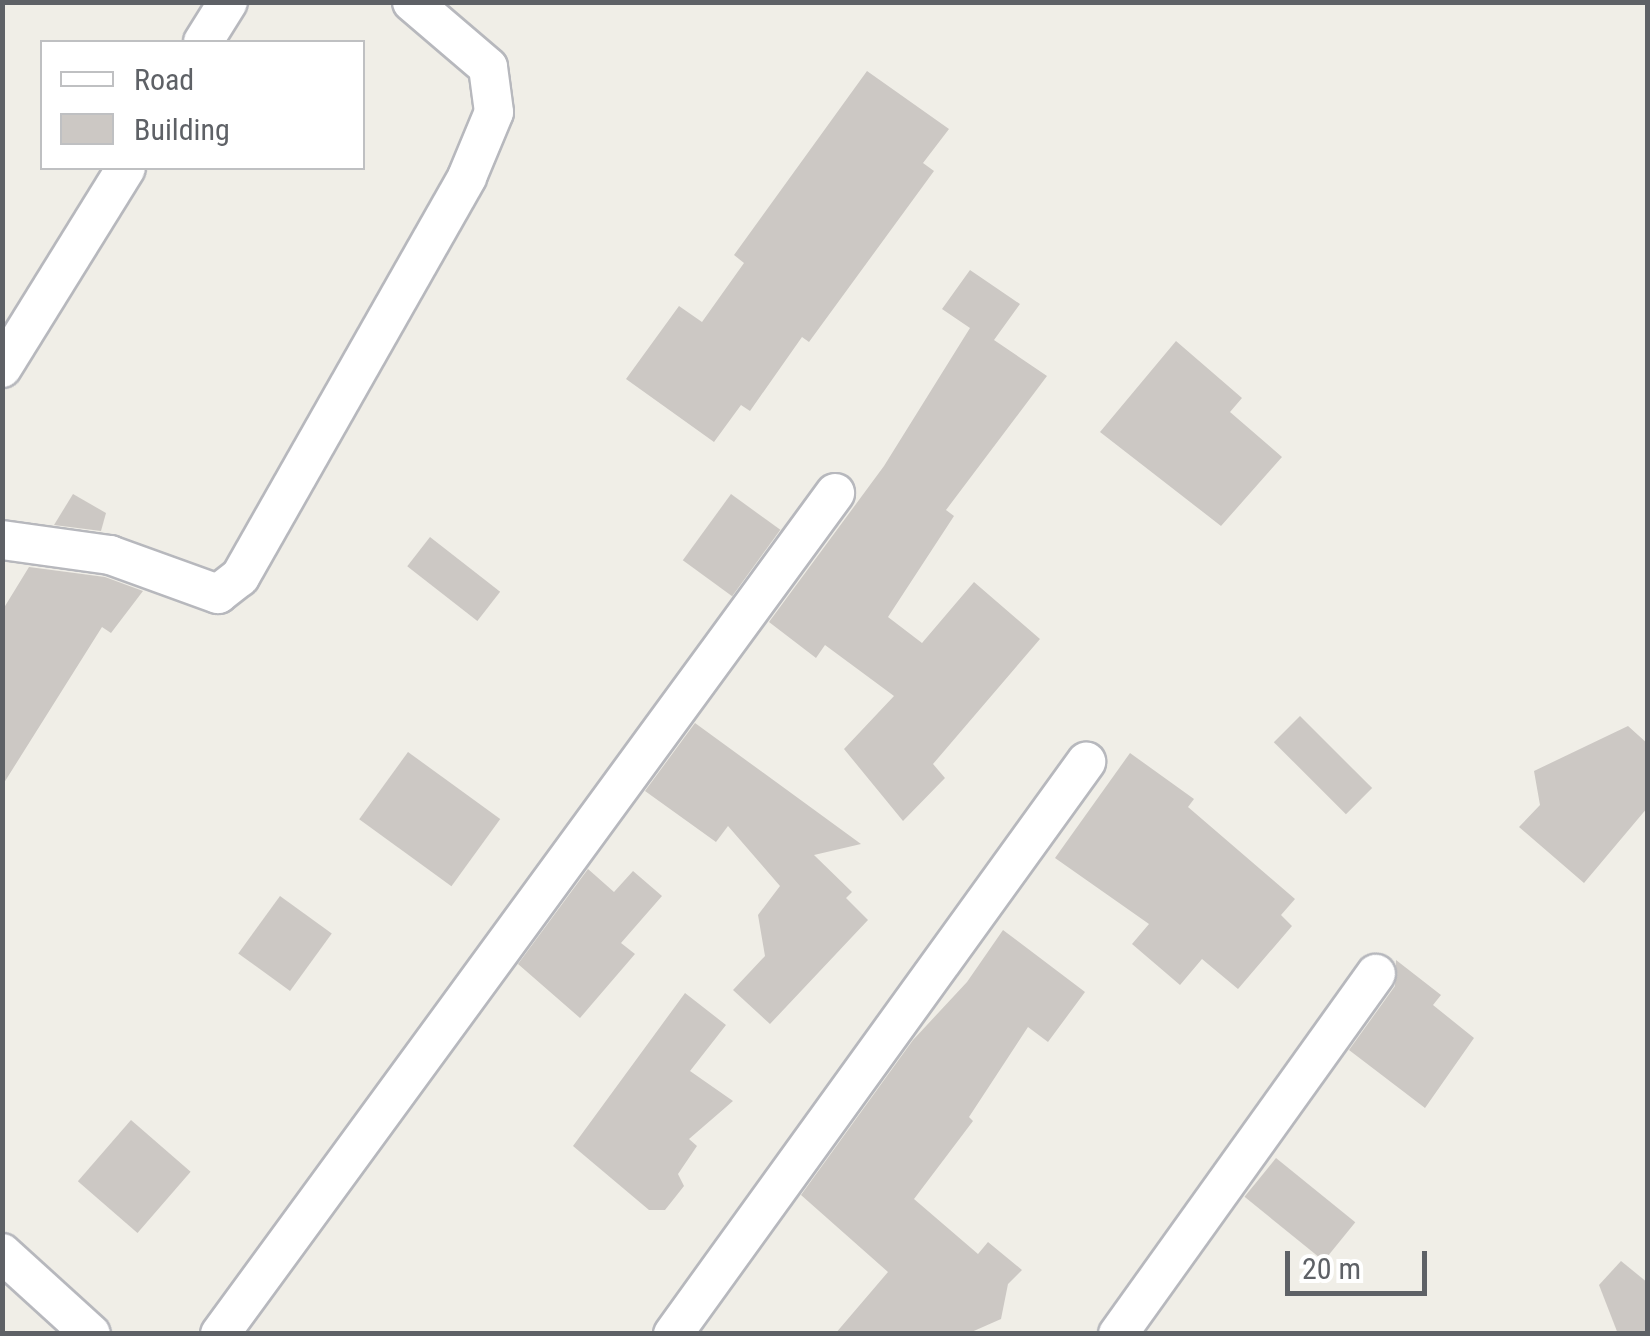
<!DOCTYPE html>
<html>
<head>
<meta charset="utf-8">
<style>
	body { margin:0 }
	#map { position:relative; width:1650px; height:1336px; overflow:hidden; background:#f0eee7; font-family:"Roboto Condensed",sans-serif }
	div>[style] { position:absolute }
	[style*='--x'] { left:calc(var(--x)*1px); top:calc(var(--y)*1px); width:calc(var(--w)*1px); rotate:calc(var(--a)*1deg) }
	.building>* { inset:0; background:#ccc8c4; transform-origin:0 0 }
	.roads { filter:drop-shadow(2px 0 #b7b8bd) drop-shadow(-2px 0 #b7b8bd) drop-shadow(0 2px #b7b8bd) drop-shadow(0 -2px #b7b8bd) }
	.minor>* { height:38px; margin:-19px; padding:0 19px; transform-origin:19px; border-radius:19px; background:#fff }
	span { translate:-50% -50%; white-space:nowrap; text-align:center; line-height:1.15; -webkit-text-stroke:8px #fff; paint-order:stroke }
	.frame { position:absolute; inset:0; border:5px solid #5e6166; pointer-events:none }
	.legend { position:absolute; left:40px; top:40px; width:325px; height:130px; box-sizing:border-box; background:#fff; border:2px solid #bfc0c2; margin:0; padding:12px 18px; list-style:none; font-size:30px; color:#5e6166 }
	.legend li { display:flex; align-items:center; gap:20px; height:50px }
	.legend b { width:50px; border:2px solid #bfc0c2 }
	.scale { position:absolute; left:1285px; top:1251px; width:142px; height:45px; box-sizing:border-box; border:5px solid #5e6166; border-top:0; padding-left:12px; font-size:30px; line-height:35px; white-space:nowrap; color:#5e6166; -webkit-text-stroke:8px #fff; paint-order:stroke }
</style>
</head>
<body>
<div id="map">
	<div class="building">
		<i style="clip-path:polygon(867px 71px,949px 129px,923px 163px,934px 171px,809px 342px,802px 337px,750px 411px,741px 405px,714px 442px,626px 379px,679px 306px,702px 322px,744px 263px,734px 255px)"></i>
		<i style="clip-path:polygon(970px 270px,1020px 304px,994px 340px,1047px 376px,946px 510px,954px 516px,888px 617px,922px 643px,974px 582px,1040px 639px,933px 764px,945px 778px,903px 821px,844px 749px,894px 696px,825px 645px,816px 658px,769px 622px,884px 466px,970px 328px,942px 309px)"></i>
		<i style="clip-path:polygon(1176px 341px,1242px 398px,1230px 412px,1282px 457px,1221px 526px,1100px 432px)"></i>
		<i style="clip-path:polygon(73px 494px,106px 513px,101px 531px,54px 525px)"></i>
		<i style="left:731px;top:494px;width:61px;height:82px;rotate:36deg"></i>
		<i style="left:430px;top:537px;width:89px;height:37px;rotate:38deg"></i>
		<i style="clip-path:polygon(29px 567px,105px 577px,143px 591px,111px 633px,102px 627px,2px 786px,2px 611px)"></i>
		<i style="left:1300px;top:716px;width:102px;height:37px;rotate:45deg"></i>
		<i style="clip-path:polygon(695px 723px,861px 844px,814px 855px,852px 892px,846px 898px,868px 920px,770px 1024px,733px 990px,765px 956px,758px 915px,780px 886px,728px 826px,716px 842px,645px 791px)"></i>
		<i style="clip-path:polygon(1628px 726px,1648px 744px,1648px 807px,1584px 883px,1519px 827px,1540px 805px,1534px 771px)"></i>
		<i style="left:408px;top:752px;width:114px;height:83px;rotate:36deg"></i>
		<i style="clip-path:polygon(1130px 753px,1194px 799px,1188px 807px,1295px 899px,1281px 915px,1292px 926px,1238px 989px,1202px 959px,1180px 985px,1132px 944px,1149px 924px,1055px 858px)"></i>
		<i style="clip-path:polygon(588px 869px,614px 892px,633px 871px,662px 896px,621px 943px,635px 954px,580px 1018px,518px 964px)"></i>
		<i style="left:280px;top:896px;width:64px;height:71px;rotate:36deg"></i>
		<i style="clip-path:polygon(1003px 930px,1085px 992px,1048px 1042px,1028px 1027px,969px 1117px,973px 1121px,914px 1199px,978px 1254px,988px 1242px,1022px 1270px,1008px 1284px,1001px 1319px,967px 1334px,835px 1334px,888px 1272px,801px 1195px,913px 1040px,967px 982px)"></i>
		<i style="clip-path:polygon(1396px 960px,1441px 995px,1433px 1005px,1474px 1038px,1425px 1108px,1349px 1050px,1395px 986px)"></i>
		<i style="clip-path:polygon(685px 993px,726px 1025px,690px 1071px,733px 1101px,689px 1139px,697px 1146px,678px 1174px,684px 1186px,665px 1210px,649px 1210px,573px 1146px)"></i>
		<i style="left:131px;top:1120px;width:79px;height:81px;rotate:41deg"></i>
		<i style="left:1276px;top:1158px;width:102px;height:50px;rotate:39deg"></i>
		<i style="clip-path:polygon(1621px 1261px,1648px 1283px,1648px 1334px,1618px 1334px,1599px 1285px)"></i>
	</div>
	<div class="roads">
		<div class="minor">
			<i style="--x:203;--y:42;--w:47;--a:-58"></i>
			<i style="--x:2;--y:368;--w:235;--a:-58.2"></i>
			<i style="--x:2;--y:540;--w:109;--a:7.9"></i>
			<i style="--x:110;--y:555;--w:115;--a:19.9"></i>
			<i style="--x:218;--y:594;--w:28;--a:-38"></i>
			<i style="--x:240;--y:577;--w:460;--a:-60.4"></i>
			<i style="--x:467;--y:177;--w:70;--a:-67.4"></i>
			<i style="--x:494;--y:112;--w:45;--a:-97.6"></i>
			<i style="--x:488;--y:67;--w:100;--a:-139.5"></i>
			<i style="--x:2;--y:1253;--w:120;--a:42.3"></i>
			<i style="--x:220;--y:1334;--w:1042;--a:-53.82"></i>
			<i style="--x:673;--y:1334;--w:706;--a:-54.17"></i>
			<i style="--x:1118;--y:1334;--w:443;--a:-54.4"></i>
		</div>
	</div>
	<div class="frame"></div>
	<ul class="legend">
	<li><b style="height:12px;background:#fff"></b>Road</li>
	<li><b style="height:28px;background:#ccc8c4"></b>Building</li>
	</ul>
	<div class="scale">20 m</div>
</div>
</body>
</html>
